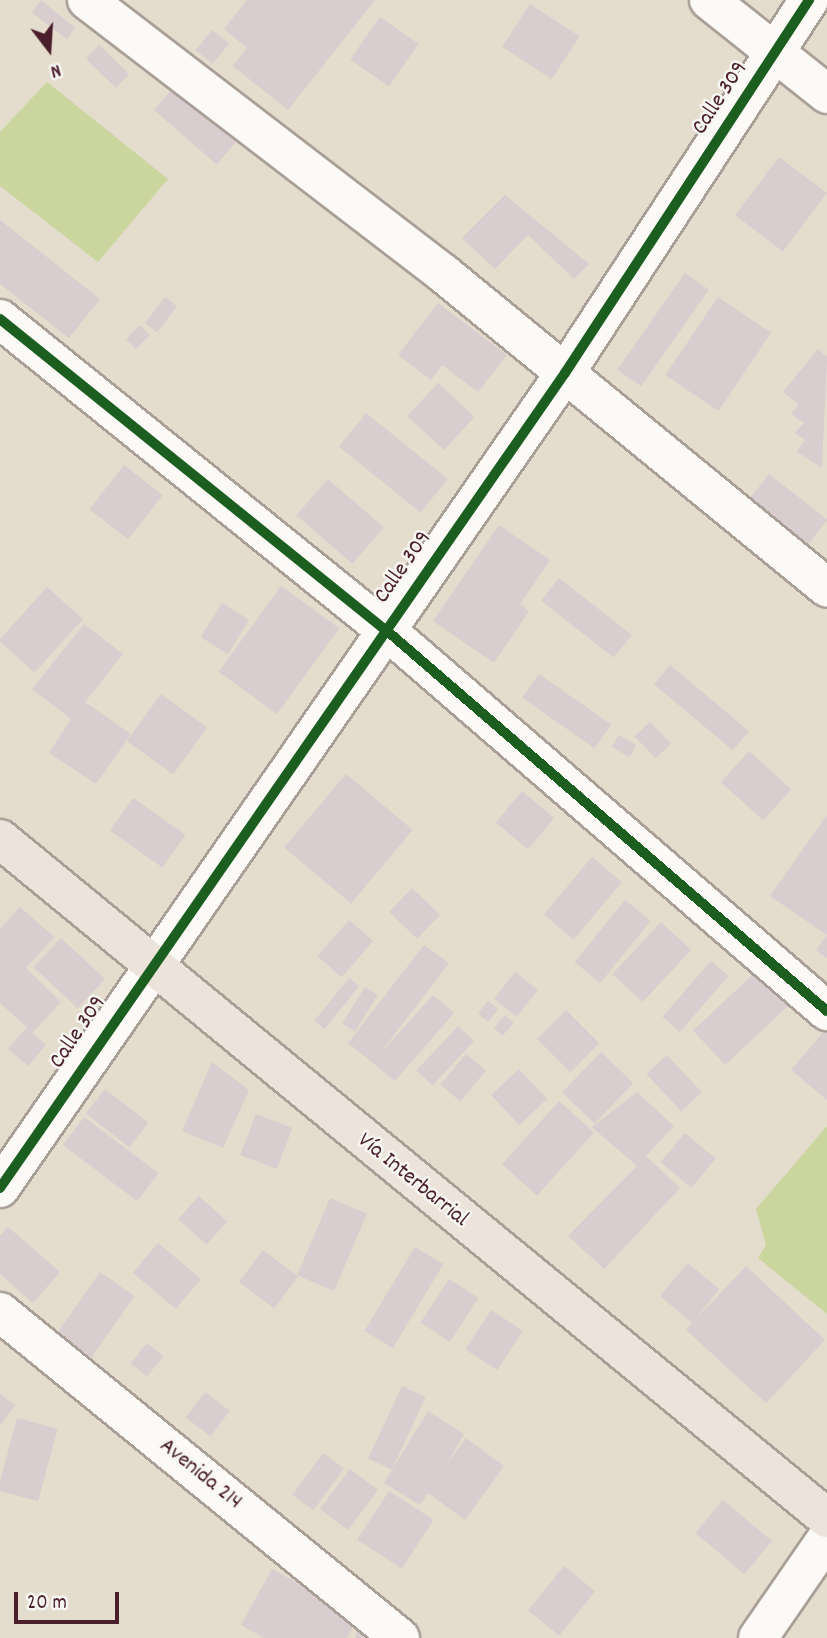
<!DOCTYPE html>
<html>
<head>
<meta charset="utf-8">
<style>
	body { margin:0 }
	#map { position:relative; width:827px; height:1638px; overflow:hidden; background:#e4dccc; font-family:Dekko,sans-serif }
	div>[style] { position:absolute }
	[style*='--x'] { left:calc(var(--x)*1px); top:calc(var(--y)*1px); width:calc(var(--w)*1px); rotate:calc(var(--a)*1deg) }
	.green>* { inset:0; background:#cad69d }
	.building>* { inset:0; background:#dacdcf; transform-origin:0 0 }
	.roads { filter:drop-shadow(2px 0 #a99f97) drop-shadow(-2px 0 #a99f97) drop-shadow(0 2px #a99f97) drop-shadow(0 -2px #a99f97) }
	.minor>* { height:38px; margin:-19px; padding:0 19px; transform-origin:19px; border-radius:19px; background:#fbfaf7 }
	.major>* { height:38px; margin:-19px; padding:0 19px; transform-origin:19px; border-radius:19px; background:#ece4db }
	.cycleway>* { height:10px; margin:-5px; padding:0 5px; transform-origin:5px; border-radius:5px; background:#1b5e20 }
	span { translate:-50% -50%; white-space:nowrap; text-align:center; line-height:1.15; -webkit-text-stroke:5px #f6f6f2; paint-order:stroke }
	.street-label { font-size:23px; color:#4a1f2b }
	.north { position:absolute; left:14px; top:14px; width:70px; height:70px; -webkit-text-stroke:5px #f6f6f2; paint-order:stroke; rotate:163deg; font-size:19px; font-weight:700; line-height:28px; text-align:center; color:#4a1f2b }
	.north::after { content:''; display:block; margin:auto; width:24px; height:32px; background:#4a1f2b; clip-path:polygon(50% 0,100% 100%,50% 72%,0 100%) }
	.scale { position:absolute; left:14px; top:1592px; width:105px; height:32px; box-sizing:border-box; border:4px solid #4a1f2b; border-top:0; padding-left:9px; font-size:21px; line-height:24px; white-space:nowrap; color:#4a1f2b; -webkit-text-stroke:5px #f6f6f2; paint-order:stroke }
</style>
</head>
<body>
<div id="map">
	<div class="green">
		<i style="clip-path:polygon(47px 82px,168px 179px,98px 262px,0 186px,0 132px)"></i>
		<i style="clip-path:polygon(827px 1126px,827px 1314px,758px 1258px,766px 1245px,756px 1209px)"></i>
	</div>
	<div class="building">
		<i style="clip-path:polygon(41px 0,75px 28px,67px 39px,32px 13px)"></i>
		<i style="clip-path:polygon(247px 0,375px 0,288px 110px,233px 66px,247px 48px,224px 29px)"></i>
		<i style="left:530px;top:4px;width:59px;height:51px;rotate:33deg"></i>
		<i style="left:380px;top:17px;width:47px;height:52px;rotate:35deg"></i>
		<i style="left:212px;top:30px;width:22px;height:26px;rotate:39deg"></i>
		<i style="left:99px;top:45px;width:42px;height:19px;rotate:44deg"></i>
		<i style="left:173px;top:88px;width:83px;height:29px;rotate:41deg"></i>
		<i style="left:779px;top:157px;width:60px;height:73px;rotate:37deg"></i>
		<i style="clip-path:polygon(505px 195px,589px 264px,574px 279px,528px 235px,495px 269px,462px 238px)"></i>
		<i style="clip-path:polygon(0 220px,100px 299px,69px 338px,0 284px)"></i>
		<i style="left:685px;top:273px;width:29px;height:118px;rotate:35deg"></i>
		<i style="left:165px;top:297px;width:15px;height:33px;rotate:37deg"></i>
		<i style="left:718px;top:297px;width:64px;height:94px;rotate:34deg"></i>
		<i style="clip-path:polygon(438px 303px,507px 355px,478px 392px,442px 365px,431px 380px,398px 355px)"></i>
		<i style="left:140px;top:325px;width:14px;height:20px;rotate:45deg"></i>
		<i style="clip-path:polygon(818px 349px,827px 357px,822px 468px,797px 452px,805px 440px,795px 433px,804px 423px,791px 414px,799px 404px,783px 392px)"></i>
		<i style="left:438px;top:383px;width:50px;height:45px;rotate:43deg"></i>
		<i style="left:366px;top:413px;width:105px;height:43px;rotate:39deg"></i>
		<i style="left:124px;top:465px;width:49px;height:56px;rotate:38deg"></i>
		<i style="left:769px;top:474px;width:74px;height:31px;rotate:38deg"></i>
		<i style="left:328px;top:479px;width:74px;height:48px;rotate:41deg"></i>
		<i style="clip-path:polygon(499px 525px,550px 560px,520px 604px,529px 611px,494px 663px,433px 621px)"></i>
		<i style="left:559px;top:578px;width:92px;height:29px;rotate:38deg"></i>
		<i style="left:281px;top:586px;width:72px;height:106px;rotate:36deg"></i>
		<i style="left:47px;top:587px;width:48px;height:72px;rotate:42deg"></i>
		<i style="left:222px;top:603px;width:32px;height:40px;rotate:32deg"></i>
		<i style="clip-path:polygon(84px 624px,123px 654px,85px 702px,131px 734px,96px 784px,49px 753px,71px 719px,32px 689px)"></i>
		<i style="left:670px;top:665px;width:103px;height:25px;rotate:40deg"></i>
		<i style="left:539px;top:674px;width:88px;height:29px;rotate:35deg"></i>
		<i style="left:161px;top:694px;width:57px;height:58px;rotate:36deg"></i>
		<i style="left:650px;top:722px;width:30px;height:21px;rotate:46deg"></i>
		<i style="left:619px;top:735px;width:20px;height:14px;rotate:30deg"></i>
		<i style="left:749px;top:751px;width:57px;height:42px;rotate:42deg"></i>
		<i style="left:346px;top:774px;width:87px;height:96px;rotate:40deg"></i>
		<i style="left:522px;top:791px;width:42px;height:41px;rotate:40deg"></i>
		<i style="left:133px;top:798px;width:64px;height:40px;rotate:35deg"></i>
		<i style="clip-path:polygon(827px 815px,827px 958px,816px 950px,827px 935px,770px 896px)"></i>
		<i style="left:592px;top:857px;width:39px;height:75px;rotate:40deg"></i>
		<i style="left:412px;top:888px;width:39px;height:33px;rotate:44deg"></i>
		<i style="left:625px;top:900px;width:33px;height:80px;rotate:39deg"></i>
		<i style="clip-path:polygon(20px 907px,54px 937px,26px 968px,61px 1002px,32px 1033px,46px 1045px,28px 1066px,8px 1049px,27px 1027px,0 1003px,0 929px)"></i>
		<i style="left:349px;top:920px;width:32px;height:48px;rotate:41deg"></i>
		<i style="left:661px;top:922px;width:41px;height:71px;rotate:43deg"></i>
		<i style="left:61px;top:938px;width:60px;height:40px;rotate:43deg"></i>
		<i style="clip-path:polygon(424px 945px,449px 963px,378px 1056px,433px 995px,454px 1013px,395px 1081px,348px 1043px)"></i>
		<i style="left:711px;top:961px;width:23px;height:74px;rotate:41deg"></i>
		<i style="left:761px;top:967px;width:47px;height:93px;rotate:47deg"></i>
		<i style="left:515px;top:972px;width:29px;height:34px;rotate:38deg"></i>
		<i style="left:349px;top:978px;width:13px;height:55px;rotate:39deg"></i>
		<i style="left:365px;top:987px;width:15px;height:43px;rotate:32deg"></i>
		<i style="left:488px;top:1001px;width:13px;height:16px;rotate:39deg"></i>
		<i style="left:566px;top:1010px;width:47px;height:41px;rotate:45deg"></i>
		<i style="left:505px;top:1015px;width:12px;height:17px;rotate:42deg"></i>
		<i style="left:458px;top:1026px;width:22px;height:61px;rotate:43deg"></i>
		<i style="clip-path:polygon(827px 1028px,827px 1100px,791px 1070px)"></i>
		<i style="left:601px;top:1052px;width:45px;height:56px;rotate:44deg"></i>
		<i style="left:466px;top:1054px;width:26px;height:40px;rotate:40deg"></i>
		<i style="left:667px;top:1055px;width:51px;height:28px;rotate:47deg"></i>
		<i style="clip-path:polygon(212px 1062px,249px 1090px,223px 1148px,182px 1131px)"></i>
		<i style="left:519px;top:1069px;width:41px;height:38px;rotate:47deg"></i>
		<i style="left:105px;top:1089px;width:55px;height:31px;rotate:38deg"></i>
		<i style="clip-path:polygon(637px 1092px,674px 1126px,646px 1156px,680px 1188px,604px 1269px,568px 1236px,637px 1166px,592px 1127px)"></i>
		<i style="left:559px;top:1101px;width:47px;height:85px;rotate:42deg"></i>
		<i style="left:256px;top:1114px;width:39px;height:44px;rotate:21deg"></i>
		<i style="left:84px;top:1117px;width:93px;height:35px;rotate:37deg"></i>
		<i style="left:685px;top:1133px;width:40px;height:38px;rotate:40deg"></i>
		<i style="left:199px;top:1196px;width:38px;height:31px;rotate:42deg"></i>
		<i style="left:330px;top:1198px;width:40px;height:84px;rotate:23deg"></i>
		<i style="clip-path:polygon(8px 1227px,60px 1272px,33px 1303px,0 1274px,0 1236px)"></i>
		<i style="left:158px;top:1243px;width:56px;height:39px;rotate:40deg"></i>
		<i style="left:415px;top:1247px;width:33px;height:98px;rotate:31deg"></i>
		<i style="left:263px;top:1250px;width:44px;height:40px;rotate:37deg"></i>
		<i style="clip-path:polygon(688px 1263px,719px 1289px,695px 1320px,746px 1266px,825px 1340px,766px 1403px,686px 1330px,692px 1323px,660px 1296px)"></i>
		<i style="left:100px;top:1272px;width:42px;height:75px;rotate:35deg"></i>
		<i style="left:449px;top:1279px;width:35px;height:52px;rotate:33deg"></i>
		<i style="left:491px;top:1310px;width:38px;height:47px;rotate:33deg"></i>
		<i style="left:147px;top:1343px;width:21px;height:26px;rotate:39deg"></i>
		<i style="left:402px;top:1386px;width:26px;height:80px;rotate:25deg"></i>
		<i style="left:205px;top:1392px;width:31px;height:32px;rotate:37deg"></i>
		<i style="clip-path:polygon(0 1394px,15px 1405px,0 1426px)"></i>
		<i style="clip-path:polygon(428px 1411px,464px 1434px,446px 1465px,466px 1438px,504px 1466px,465px 1520px,428px 1493px,420px 1505px,384px 1483px)"></i>
		<i style="left:17px;top:1418px;width:42px;height:75px;rotate:15deg"></i>
		<i style="left:323px;top:1453px;width:26px;height:52px;rotate:36deg"></i>
		<i style="left:350px;top:1469px;width:35px;height:50px;rotate:37deg"></i>
		<i style="left:389px;top:1491px;width:53px;height:58px;rotate:33deg"></i>
		<i style="left:723px;top:1500px;width:64px;height:43px;rotate:40deg"></i>
		<i style="left:564px;top:1566px;width:40px;height:57px;rotate:39deg"></i>
		<i style="clip-path:polygon(272px 1569px,359px 1617px,347px 1638px,264px 1638px,241px 1625px)"></i>
		<i style="clip-path:polygon(359px 1625px,381px 1638px,355px 1638px)"></i>
	</div>
	<div class="roads">
		<div class="minor">
			<i style="--x:87;--y:0;--w:450;--a:37.5"></i>
			<i style="--x:444;--y:274;--w:495;--a:39.3"></i>
			<i style="--x:709;--y:0;--w:151;--a:38.5"></i>
			<i style="--x:0;--y:319;--w:496;--a:38.9"></i>
			<i style="--x:386;--y:630;--w:583;--a:40.83"></i>
			<i style="--x:0;--y:1188;--w:992;--a:-55.27"></i>
			<i style="--x:565;--y:373;--w:446;--a:-56.8"></i>
			<i style="--x:0;--y:1312;--w:516;--a:39.18"></i>
			<i style="--x:758;--y:1638;--w:121;--a:-55.4"></i>
		</div>
		<div class="major">
			<i style="--x:0;--y:839;--w:1070;--a:39.39"></i>
		</div>
	</div>
	<div class="cycleway">
		<i style="--x:0;--y:319;--w:496;--a:38.9"></i>
		<i style="--x:386;--y:630;--w:583;--a:40.83"></i>
		<i style="--x:0;--y:1188;--w:992;--a:-55.27"></i>
		<i style="--x:565;--y:373;--w:446;--a:-56.8"></i>
	</div>
	<div class="street-label">
		<span style="left:721px;top:99px;rotate:-57deg">Calle 309</span>
		<span style="left:404px;top:568px;rotate:-55deg">Calle 309</span>
		<span style="left:79px;top:1033px;rotate:-56deg">Calle 309</span>
		<span style="left:412px;top:1181px;rotate:39deg">Vía Interbarrial</span>
		<span style="left:200px;top:1475px;rotate:39deg">Avenida 214</span>
	</div>
	<div class="north">N</div>
	<div class="scale">20 m</div>
</div>
</body>
</html>
